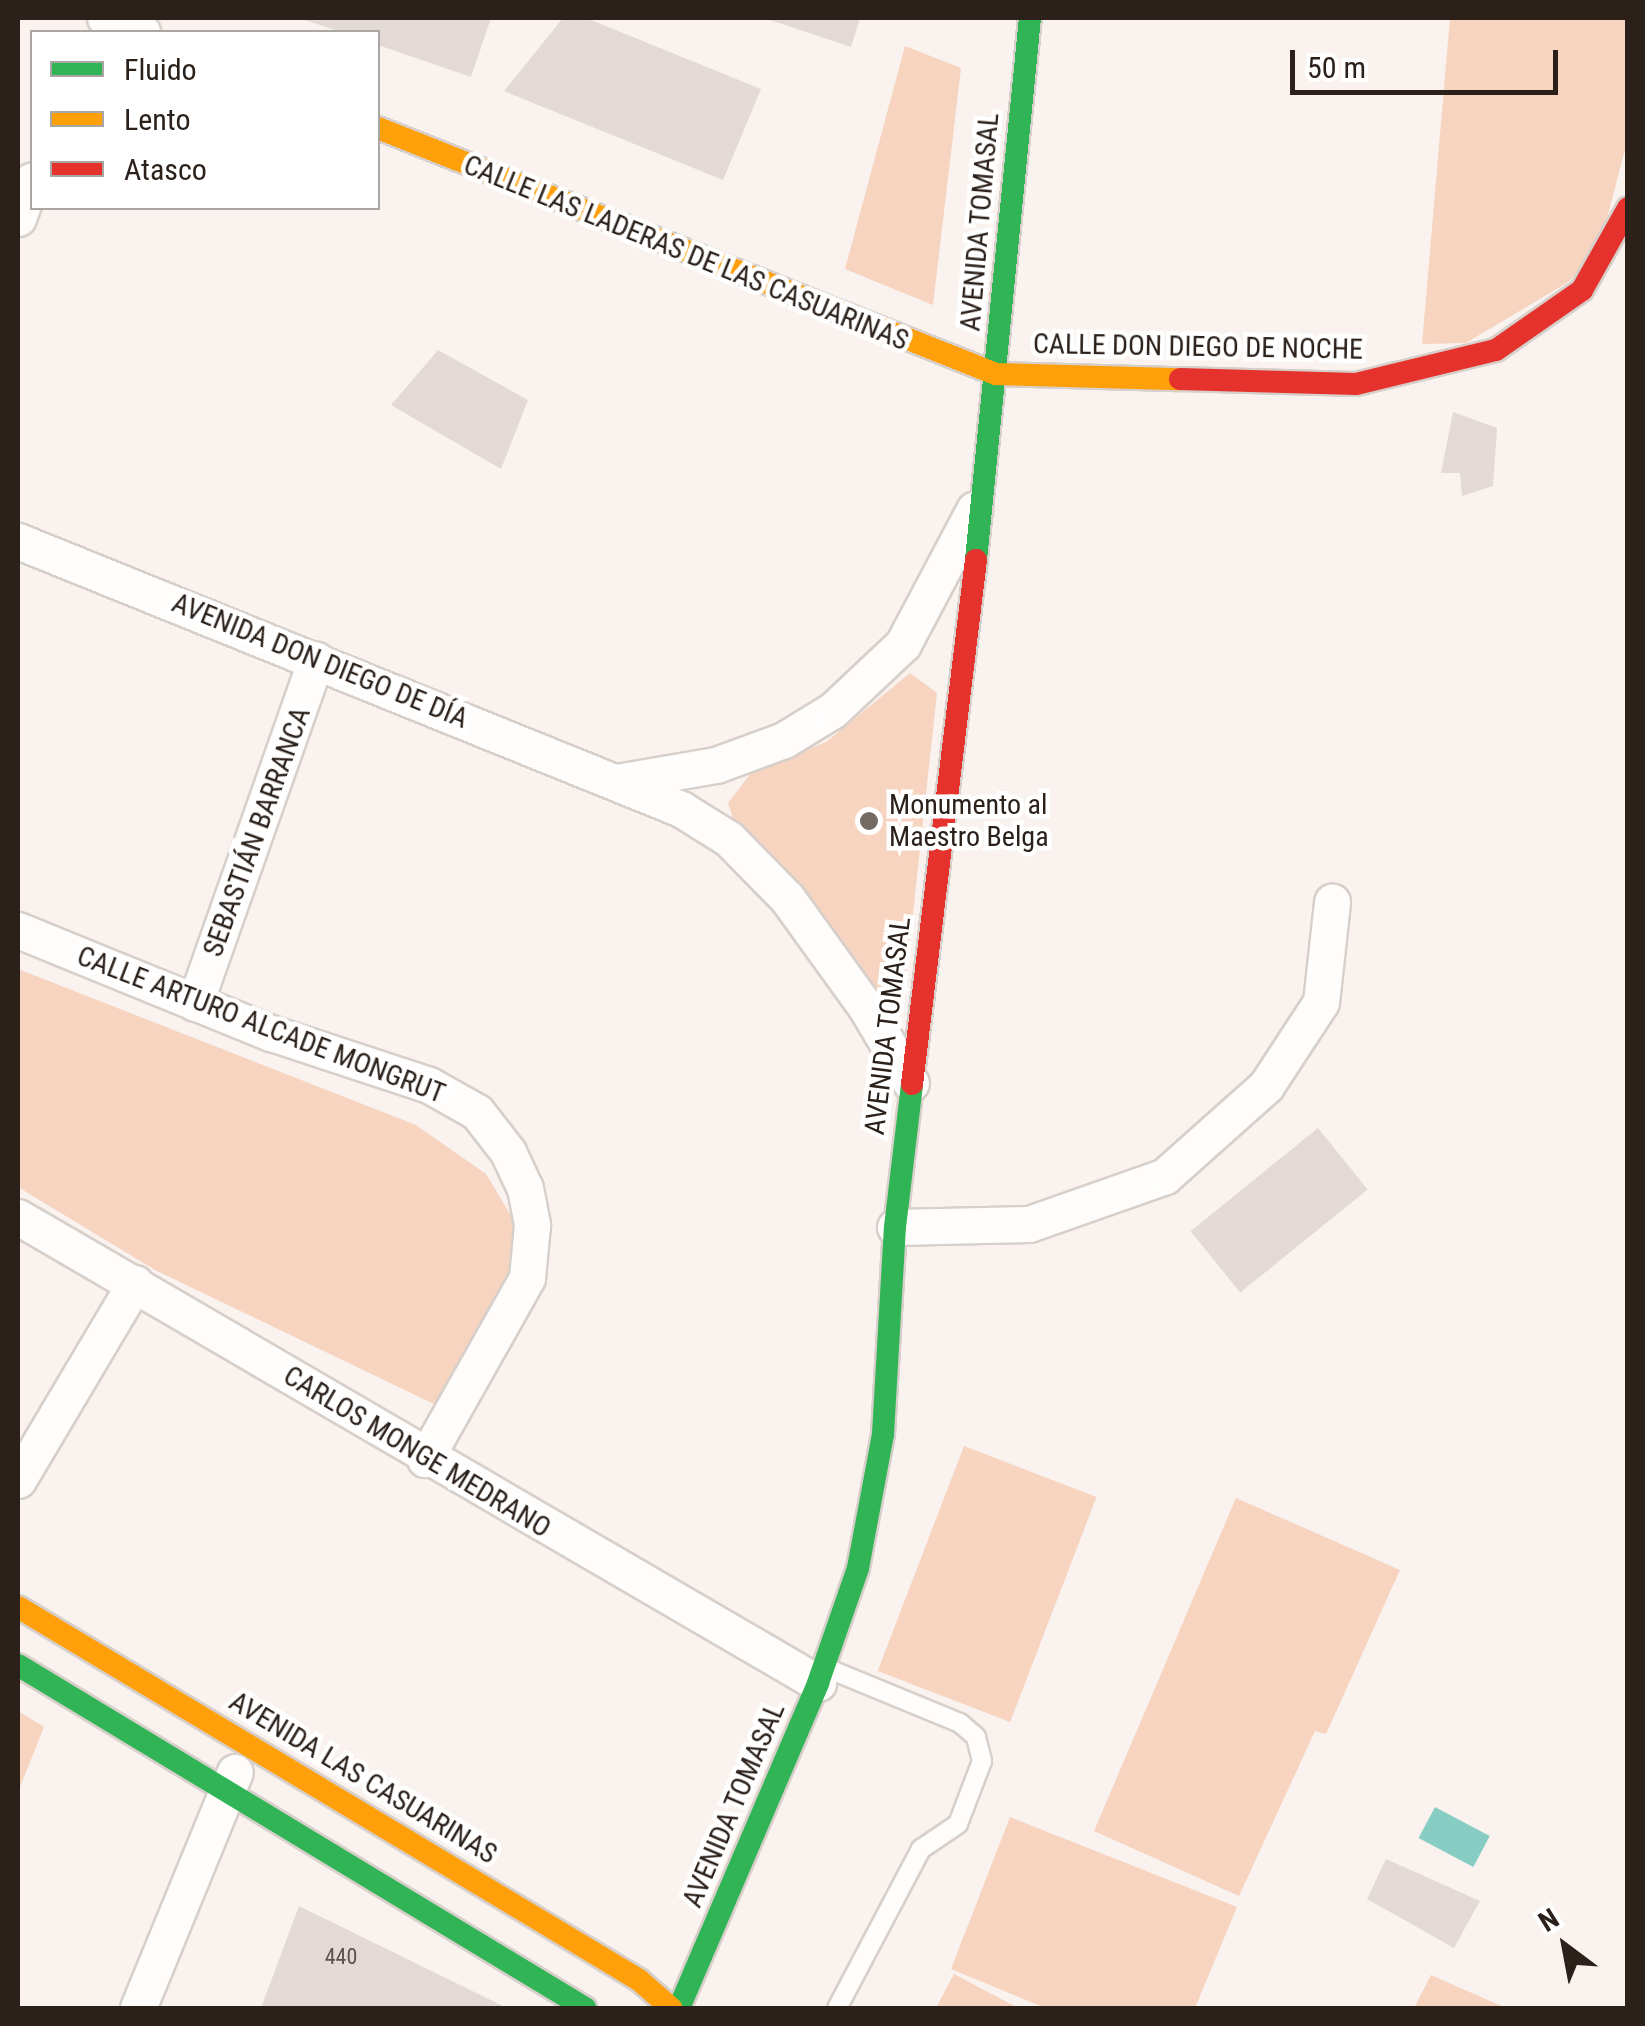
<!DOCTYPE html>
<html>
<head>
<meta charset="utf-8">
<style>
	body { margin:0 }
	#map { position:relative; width:1645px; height:2026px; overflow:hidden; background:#f9f2ee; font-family:"Roboto Condensed",sans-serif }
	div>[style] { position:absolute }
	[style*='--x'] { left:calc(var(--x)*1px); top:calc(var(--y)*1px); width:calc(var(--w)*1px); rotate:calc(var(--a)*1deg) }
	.green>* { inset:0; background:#f6d4c0; transform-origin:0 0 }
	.water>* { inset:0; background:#88cdc4; transform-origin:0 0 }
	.building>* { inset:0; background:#e3dad5; transform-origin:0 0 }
	.roads { filter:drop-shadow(2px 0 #d7cfca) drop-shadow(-2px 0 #d7cfca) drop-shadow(0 2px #d7cfca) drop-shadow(0 -2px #d7cfca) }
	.lane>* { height:18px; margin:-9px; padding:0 9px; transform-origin:9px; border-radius:9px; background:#fefdfc }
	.street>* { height:35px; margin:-17.5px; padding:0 17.5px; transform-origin:17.5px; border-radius:17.5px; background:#fefdfc }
	.fast>* { height:22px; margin:-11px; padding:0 11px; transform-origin:11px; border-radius:11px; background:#30b455 }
	.slow>* { height:22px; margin:-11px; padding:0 11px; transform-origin:11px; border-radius:11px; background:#ff9f0a }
	.jam>* { height:22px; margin:-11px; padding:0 11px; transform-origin:11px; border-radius:11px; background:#e5322d }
	.dots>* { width:28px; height:28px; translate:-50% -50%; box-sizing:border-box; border:5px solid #fff; border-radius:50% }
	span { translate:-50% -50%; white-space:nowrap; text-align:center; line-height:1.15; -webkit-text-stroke:9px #fff; paint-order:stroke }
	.number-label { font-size:22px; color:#5c524c }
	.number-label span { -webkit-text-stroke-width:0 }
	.street-label { font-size:28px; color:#2b201a }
	.poi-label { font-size:28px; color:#2b201a }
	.left { translate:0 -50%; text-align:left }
	.frame { position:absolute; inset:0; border:20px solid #2b201a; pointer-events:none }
	.legend { position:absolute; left:30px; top:30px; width:350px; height:180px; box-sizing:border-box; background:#fff; border:2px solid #aaa6a3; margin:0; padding:12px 18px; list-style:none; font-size:30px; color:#2b201a }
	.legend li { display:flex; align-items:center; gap:20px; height:50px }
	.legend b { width:50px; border:2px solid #aaa6a3 }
	.north { position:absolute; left:1515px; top:1896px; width:100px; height:100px; -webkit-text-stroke:8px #fff; paint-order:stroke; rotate:328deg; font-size:28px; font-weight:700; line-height:40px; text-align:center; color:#2b201a }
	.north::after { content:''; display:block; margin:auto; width:35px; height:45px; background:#2b201a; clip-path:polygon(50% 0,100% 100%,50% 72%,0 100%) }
	.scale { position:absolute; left:1290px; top:50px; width:268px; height:45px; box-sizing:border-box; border:5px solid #2b201a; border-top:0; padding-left:12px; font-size:30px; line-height:35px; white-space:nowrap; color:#2b201a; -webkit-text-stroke:8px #fff; paint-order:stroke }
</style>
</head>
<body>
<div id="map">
	<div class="green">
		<i style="clip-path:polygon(1450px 18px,1627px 18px,1627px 142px,1601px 241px,1570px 281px,1466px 343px,1422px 344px)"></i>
		<i style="clip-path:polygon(905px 46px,961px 68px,933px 305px,845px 269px)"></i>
		<i style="clip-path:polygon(910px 673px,937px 693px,906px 978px,892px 995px,878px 997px,738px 834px,728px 803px,751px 773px,826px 742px)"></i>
		<i style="clip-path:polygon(18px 969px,416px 1125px,486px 1174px,515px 1222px,513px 1272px,440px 1407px,155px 1270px,18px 1187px)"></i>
		<i style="left:964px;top:1446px;width:142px;height:241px;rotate:21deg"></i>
		<i style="clip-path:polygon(1236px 1498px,1400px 1570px,1326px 1734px,1315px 1731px,1239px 1896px,1094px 1831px)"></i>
		<i style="clip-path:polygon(18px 1711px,44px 1727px,18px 1792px)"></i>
		<i style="clip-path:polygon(1010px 1817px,1237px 1907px,1195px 2008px,1045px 2008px,951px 1969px)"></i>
		<i style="clip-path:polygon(954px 1974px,1018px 2008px,936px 2008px)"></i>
		<i style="clip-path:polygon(1431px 1975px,1506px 2008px,1414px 2008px)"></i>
	</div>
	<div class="water">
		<i style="left:1435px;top:1807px;width:62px;height:35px;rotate:28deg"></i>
	</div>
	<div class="building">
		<i style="clip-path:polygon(299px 18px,491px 18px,471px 77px,378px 45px,378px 32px,341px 32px)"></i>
		<i style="clip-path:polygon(563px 18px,586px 18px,761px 89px,723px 180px,504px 91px)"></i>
		<i style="clip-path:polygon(764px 18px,860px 18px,851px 47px)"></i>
		<i style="clip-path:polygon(438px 350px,528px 400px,501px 469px,391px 405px)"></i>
		<i style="clip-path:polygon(1453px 412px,1497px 428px,1493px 486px,1462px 496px,1460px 473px,1441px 473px)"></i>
		<i style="left:1318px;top:1128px;width:79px;height:164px;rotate:51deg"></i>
		<i style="clip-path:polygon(1386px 1859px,1480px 1901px,1454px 1948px,1367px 1899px)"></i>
		<i style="clip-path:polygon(299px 1906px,507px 2008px,261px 2008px)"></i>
	</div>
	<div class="roads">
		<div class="lane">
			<i style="--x:824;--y:1667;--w:147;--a:22.4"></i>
			<i style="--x:960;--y:1723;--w:21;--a:41"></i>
			<i style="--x:976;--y:1737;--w:25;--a:76"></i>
			<i style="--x:982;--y:1761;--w:67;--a:110.9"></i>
			<i style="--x:958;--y:1824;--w:45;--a:146"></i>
			<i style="--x:921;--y:1849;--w:180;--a:117.8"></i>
		</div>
		<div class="street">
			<i style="--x:105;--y:18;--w:40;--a:21"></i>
			<i style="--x:18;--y:218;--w:40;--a:-69.8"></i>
			<i style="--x:18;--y:541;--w:715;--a:22.01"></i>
			<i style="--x:681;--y:809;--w:57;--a:32"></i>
			<i style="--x:729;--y:839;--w:83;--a:45.5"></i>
			<i style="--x:787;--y:898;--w:137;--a:54.2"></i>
			<i style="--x:867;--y:1009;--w:86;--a:59.3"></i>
			<i style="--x:622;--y:781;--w:95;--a:-9.7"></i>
			<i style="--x:716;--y:765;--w:72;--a:-20.2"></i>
			<i style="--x:784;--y:740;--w:57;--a:-31.5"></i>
			<i style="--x:833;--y:710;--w:96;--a:-43.3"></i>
			<i style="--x:903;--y:644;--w:152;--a:-62.1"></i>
			<i style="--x:18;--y:930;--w:273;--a:22.2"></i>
			<i style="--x:271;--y:1033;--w:166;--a:18.2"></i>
			<i style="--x:429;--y:1085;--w:55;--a:29.4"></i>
			<i style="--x:477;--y:1112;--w:51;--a:52.2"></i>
			<i style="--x:508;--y:1152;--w:40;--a:65"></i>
			<i style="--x:525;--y:1188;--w:38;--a:79"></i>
			<i style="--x:532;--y:1225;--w:53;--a:95.4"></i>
			<i style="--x:527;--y:1278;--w:208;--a:119.4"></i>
			<i style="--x:195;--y:1003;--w:364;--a:-70.6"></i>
			<i style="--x:18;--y:1217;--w:926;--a:30.22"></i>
			<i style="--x:895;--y:1227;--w:134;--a:-1.3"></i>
			<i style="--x:1029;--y:1224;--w:144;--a:-19.4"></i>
			<i style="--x:1165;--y:1176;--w:135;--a:-41.7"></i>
			<i style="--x:1266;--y:1086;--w:100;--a:-56.8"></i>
			<i style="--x:1321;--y:1002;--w:101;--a:-83.7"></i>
			<i style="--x:18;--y:1480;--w:229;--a:-59.3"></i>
			<i style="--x:138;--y:2008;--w:255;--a:-67.7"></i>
		</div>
		<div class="fast">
			<i style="--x:976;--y:560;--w:545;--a:-84.31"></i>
			<i style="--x:18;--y:1665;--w:663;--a:31.17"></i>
			<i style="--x:679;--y:2008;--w:353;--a:-66.8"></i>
			<i style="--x:818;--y:1683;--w:122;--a:-70.8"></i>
			<i style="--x:858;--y:1568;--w:136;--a:-79.4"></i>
			<i style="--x:883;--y:1434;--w:207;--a:-86.7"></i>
			<i style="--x:895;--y:1227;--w:144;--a:-83.2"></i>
		</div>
		<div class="slow">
			<i style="--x:378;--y:128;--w:665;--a:21.71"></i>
			<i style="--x:996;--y:374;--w:184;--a:1.6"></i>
			<i style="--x:18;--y:1607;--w:724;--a:30.99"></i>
			<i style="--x:639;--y:1980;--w:43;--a:41.2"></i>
		</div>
		<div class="jam">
			<i style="--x:1180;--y:379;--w:176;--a:1.6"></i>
			<i style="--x:1356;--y:384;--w:144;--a:-13.7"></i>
			<i style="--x:1496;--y:350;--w:105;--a:-34.9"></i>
			<i style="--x:1582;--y:290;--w:94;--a:-60.7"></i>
			<i style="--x:912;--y:1084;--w:528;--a:-83.04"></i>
		</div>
	</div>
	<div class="dots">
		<i style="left:869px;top:821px;background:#736a64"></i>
	</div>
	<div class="number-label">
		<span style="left:341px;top:1957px">440</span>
	</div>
	<div class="street-label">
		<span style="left:980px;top:222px;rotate:-85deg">AVENIDA TOMASAL</span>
		<span style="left:686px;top:253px;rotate:22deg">CALLE LAS LADERAS DE LAS CASUARINAS</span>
		<span style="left:1198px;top:347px;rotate:1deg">CALLE DON DIEGO DE NOCHE</span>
		<span style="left:320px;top:661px;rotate:22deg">AVENIDA DON DIEGO DE DÍA</span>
		<span style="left:257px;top:832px;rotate:-70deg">SEBASTIÁN BARRANCA</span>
		<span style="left:261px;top:1025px;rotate:21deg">CALLE ARTURO ALCADE MONGRUT</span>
		<span style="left:888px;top:1026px;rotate:-83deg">AVENIDA TOMASAL</span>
		<span style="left:417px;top:1452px;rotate:31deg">CARLOS MONGE MEDRANO</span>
		<span style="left:363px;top:1778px;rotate:31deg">AVENIDA LAS CASUARINAS</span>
		<span style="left:734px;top:1805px;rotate:-67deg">AVENIDA TOMASAL</span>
	</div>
	<div class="poi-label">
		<span class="left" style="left:889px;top:821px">Monumento al<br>Maestro Belga</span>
	</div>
	<div class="frame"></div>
	<ul class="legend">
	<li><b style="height:12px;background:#30b455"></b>Fluido</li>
	<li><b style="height:12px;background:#ff9f0a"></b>Lento</li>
	<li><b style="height:12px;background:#e5322d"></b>Atasco</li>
	</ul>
	<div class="north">N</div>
	<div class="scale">50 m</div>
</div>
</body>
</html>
